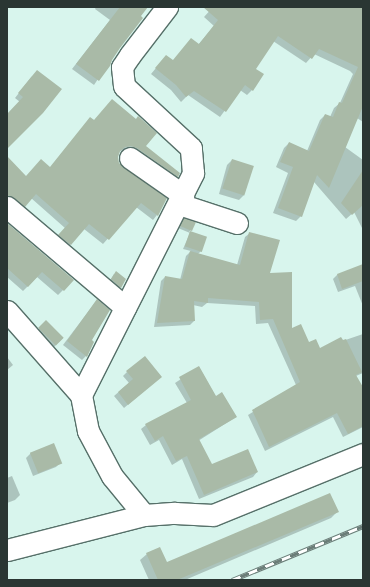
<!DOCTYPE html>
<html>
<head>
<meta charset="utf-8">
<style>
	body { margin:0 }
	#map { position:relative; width:370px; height:587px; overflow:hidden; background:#d8f5ed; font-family:"Work Sans",sans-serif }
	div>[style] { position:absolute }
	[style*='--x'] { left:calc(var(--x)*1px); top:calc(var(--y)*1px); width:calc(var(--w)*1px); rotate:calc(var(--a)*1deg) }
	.shadow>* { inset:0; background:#0003 }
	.building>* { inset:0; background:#a9baa7; transform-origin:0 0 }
	.roads { filter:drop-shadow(1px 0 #567069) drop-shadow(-1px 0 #567069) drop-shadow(0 1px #567069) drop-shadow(0 -1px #567069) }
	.minor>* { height:21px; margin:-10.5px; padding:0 10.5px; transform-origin:10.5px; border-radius:10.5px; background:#fff }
	.rail>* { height:4.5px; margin-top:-2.25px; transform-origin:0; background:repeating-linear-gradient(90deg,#fff 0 9px,#6b7d78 0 18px); box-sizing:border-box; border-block:1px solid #6b7d78 }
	span { translate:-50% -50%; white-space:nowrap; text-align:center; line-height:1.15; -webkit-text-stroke:3.5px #fff; paint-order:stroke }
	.frame { position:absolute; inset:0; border:8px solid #2a3633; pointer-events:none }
</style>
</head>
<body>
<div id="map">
	<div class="shadow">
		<i style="clip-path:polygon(96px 7px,146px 7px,94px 85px,72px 69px,110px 20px,95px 9px)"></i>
		<i style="clip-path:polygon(213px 7px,363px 7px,363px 122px,357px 118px,345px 147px,363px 160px,363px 230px,354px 212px,346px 219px,314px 182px,301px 216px,296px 221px,273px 213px,288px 173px,276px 167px,284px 148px,289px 143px,307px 151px,320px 120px,325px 115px,330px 117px,334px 108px,340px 103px,353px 74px,350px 71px,314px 54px,306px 63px,273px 41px,254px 69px,252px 90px,247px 95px,240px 90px,220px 117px,188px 95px,181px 102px,171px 90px,151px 74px,161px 62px,172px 61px,198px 45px,214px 26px,204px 17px)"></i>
		<i style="clip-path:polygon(32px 76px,7px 148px,7px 115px,20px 102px,15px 98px)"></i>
		<i style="clip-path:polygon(90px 118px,145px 146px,177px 176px,172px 181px,125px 150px,120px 151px,117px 157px,118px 164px,157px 215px,153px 220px,136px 207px,103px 244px,84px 229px,66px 249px,55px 240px,65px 228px,31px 198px,20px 211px,7px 201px,7px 157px,26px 177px,50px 168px)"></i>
		<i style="clip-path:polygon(232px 160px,244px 195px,239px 200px,219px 194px,227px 165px)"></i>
		<i style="clip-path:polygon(184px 219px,191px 230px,189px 232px,206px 237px,201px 251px,198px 254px,237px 265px,245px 237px,250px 233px,292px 329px,309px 343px,319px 349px,363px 334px,363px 373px,356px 376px,363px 390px,363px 427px,343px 437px,333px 417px,265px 451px,248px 415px,296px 385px,268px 323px,256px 324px,255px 306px,207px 303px,202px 307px,193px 305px,194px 321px,190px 325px,154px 327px,161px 281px,165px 277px,180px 280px,186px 256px,191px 251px,183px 249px,190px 233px,178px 228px)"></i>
		<i style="clip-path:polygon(7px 224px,73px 280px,58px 295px,37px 277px,23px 291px,7px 277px)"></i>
		<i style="clip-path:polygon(363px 265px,363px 306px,355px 286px,338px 292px,333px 279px,337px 275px)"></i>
		<i style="clip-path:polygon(114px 274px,125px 279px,118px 290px,109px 282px)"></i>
		<i style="clip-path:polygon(97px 300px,91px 341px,86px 356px,82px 360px,63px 345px)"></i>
		<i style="clip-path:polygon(46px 321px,63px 338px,52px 349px,37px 331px)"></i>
		<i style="clip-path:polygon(7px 357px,13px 365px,7px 370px)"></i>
		<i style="clip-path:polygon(199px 367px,216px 397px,236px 417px,198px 441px,211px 466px,257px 472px,253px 477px,199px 499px,182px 459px,172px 465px,159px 440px,150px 445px,141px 429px,146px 425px,187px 403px,175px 383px)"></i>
		<i style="clip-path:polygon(127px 372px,156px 381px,124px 408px,114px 396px,129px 383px,123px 376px)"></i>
		<i style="clip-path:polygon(31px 453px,61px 462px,56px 467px,33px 476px,26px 458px)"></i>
		<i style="clip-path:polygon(12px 476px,20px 495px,15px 500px,7px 503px,7px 478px)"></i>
		<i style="clip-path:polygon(337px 512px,331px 518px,185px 580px,149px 580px,140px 560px,147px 554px,166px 563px)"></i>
	</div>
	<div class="building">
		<i style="clip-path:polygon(120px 7px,148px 7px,141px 16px,143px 18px,120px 48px,112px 60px,110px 66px,99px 81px,76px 64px)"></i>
		<i style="clip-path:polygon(203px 7px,363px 7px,363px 106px,329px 188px,317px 175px,302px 217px,278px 208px,293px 167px,280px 162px,289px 142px,309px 151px,325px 114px,333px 117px,339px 102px,342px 103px,358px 67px,319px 49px,312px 59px,278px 36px,256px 69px,264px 74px,253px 91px,245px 85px,226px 112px,194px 91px,186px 97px,176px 85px,155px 68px,166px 55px,173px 60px,191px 38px,199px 44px,218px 20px)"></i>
		<i style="clip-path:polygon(37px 70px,62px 89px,43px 113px,7px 149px,7px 114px,23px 97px,18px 93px)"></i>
		<i style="clip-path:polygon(112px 99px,136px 119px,138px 116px,157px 133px,146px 146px,180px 173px,178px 177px,137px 148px,131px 146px,125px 147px,120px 151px,118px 157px,119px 163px,167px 198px,158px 216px,141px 203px,109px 240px,89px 224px,71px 245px,58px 235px,69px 223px,36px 194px,25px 207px,14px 198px,7px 195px,7px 156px,26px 176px,41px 159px,50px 167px,90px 117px,94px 120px)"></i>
		<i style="left:232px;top:159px;width:23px;height:31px;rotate:18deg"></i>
		<i style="clip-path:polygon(363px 170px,363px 205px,352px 215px,341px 203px)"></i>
		<i style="clip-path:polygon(184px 218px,196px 222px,192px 231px,180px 226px)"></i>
		<i style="clip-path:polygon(7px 223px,74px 280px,64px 291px,42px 272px,28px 287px,7px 268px)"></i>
		<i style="left:190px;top:231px;width:18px;height:16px;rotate:19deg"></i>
		<i style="clip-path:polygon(249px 232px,280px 240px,270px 273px,292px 272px,292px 328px,301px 324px,309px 342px,316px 339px,320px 348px,341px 337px,343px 340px,346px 339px,362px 372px,356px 375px,363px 387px,363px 426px,348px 434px,337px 413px,269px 447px,252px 410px,300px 382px,273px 319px,260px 320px,259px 302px,208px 298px,208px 303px,194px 301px,195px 321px,157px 323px,165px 276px,182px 279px,190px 251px,240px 265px)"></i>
		<i style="clip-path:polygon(363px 264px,363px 281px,342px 289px,337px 274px)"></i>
		<i style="clip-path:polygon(116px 271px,126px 279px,121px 288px,111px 279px)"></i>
		<i style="clip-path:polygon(97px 299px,110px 310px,92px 340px,94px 342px,87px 357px,67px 341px)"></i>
		<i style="left:46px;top:320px;width:25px;height:11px;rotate:45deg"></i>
		<i style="clip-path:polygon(145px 356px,162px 377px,128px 405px,118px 392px,133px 379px,126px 371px)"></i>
		<i style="clip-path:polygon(199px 366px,216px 396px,222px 392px,237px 417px,199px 439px,212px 464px,248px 449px,258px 472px,204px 495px,187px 456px,176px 461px,163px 436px,155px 441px,145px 424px,191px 400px,179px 377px)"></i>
		<i style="left:54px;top:443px;width:22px;height:26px;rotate:68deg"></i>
		<i style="clip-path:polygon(330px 493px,339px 512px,177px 580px,158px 580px,146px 553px,160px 547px,167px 562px)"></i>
	</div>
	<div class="roads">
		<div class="minor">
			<i style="--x:130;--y:158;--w:65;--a:34.9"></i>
			<i style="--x:179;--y:204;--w:61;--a:18.1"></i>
			<i style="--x:7;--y:207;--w:155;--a:40.3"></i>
			<i style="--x:7;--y:311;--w:112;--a:48.6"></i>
			<i style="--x:144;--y:515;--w:50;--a:-129.4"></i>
			<i style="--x:112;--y:476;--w:51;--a:-118.1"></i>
			<i style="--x:88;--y:431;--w:37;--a:-101"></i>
			<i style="--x:81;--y:395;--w:249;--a:-63.2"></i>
			<i style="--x:193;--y:173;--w:25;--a:-95"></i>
			<i style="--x:191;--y:148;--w:91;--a:-137.2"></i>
			<i style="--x:124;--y:86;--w:19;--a:-96"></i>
			<i style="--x:122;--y:67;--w:14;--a:-56"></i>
			<i style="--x:130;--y:55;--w:61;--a:-52.4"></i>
			<i style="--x:7;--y:550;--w:141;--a:-14.3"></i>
			<i style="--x:144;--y:515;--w:31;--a:-4"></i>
			<i style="--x:175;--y:513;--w:38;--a:3"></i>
			<i style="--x:213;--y:515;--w:162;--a:-22.1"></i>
		</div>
	</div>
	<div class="rail">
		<i style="--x:232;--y:580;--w:142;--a:-22.4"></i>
	</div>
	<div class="frame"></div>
</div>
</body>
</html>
